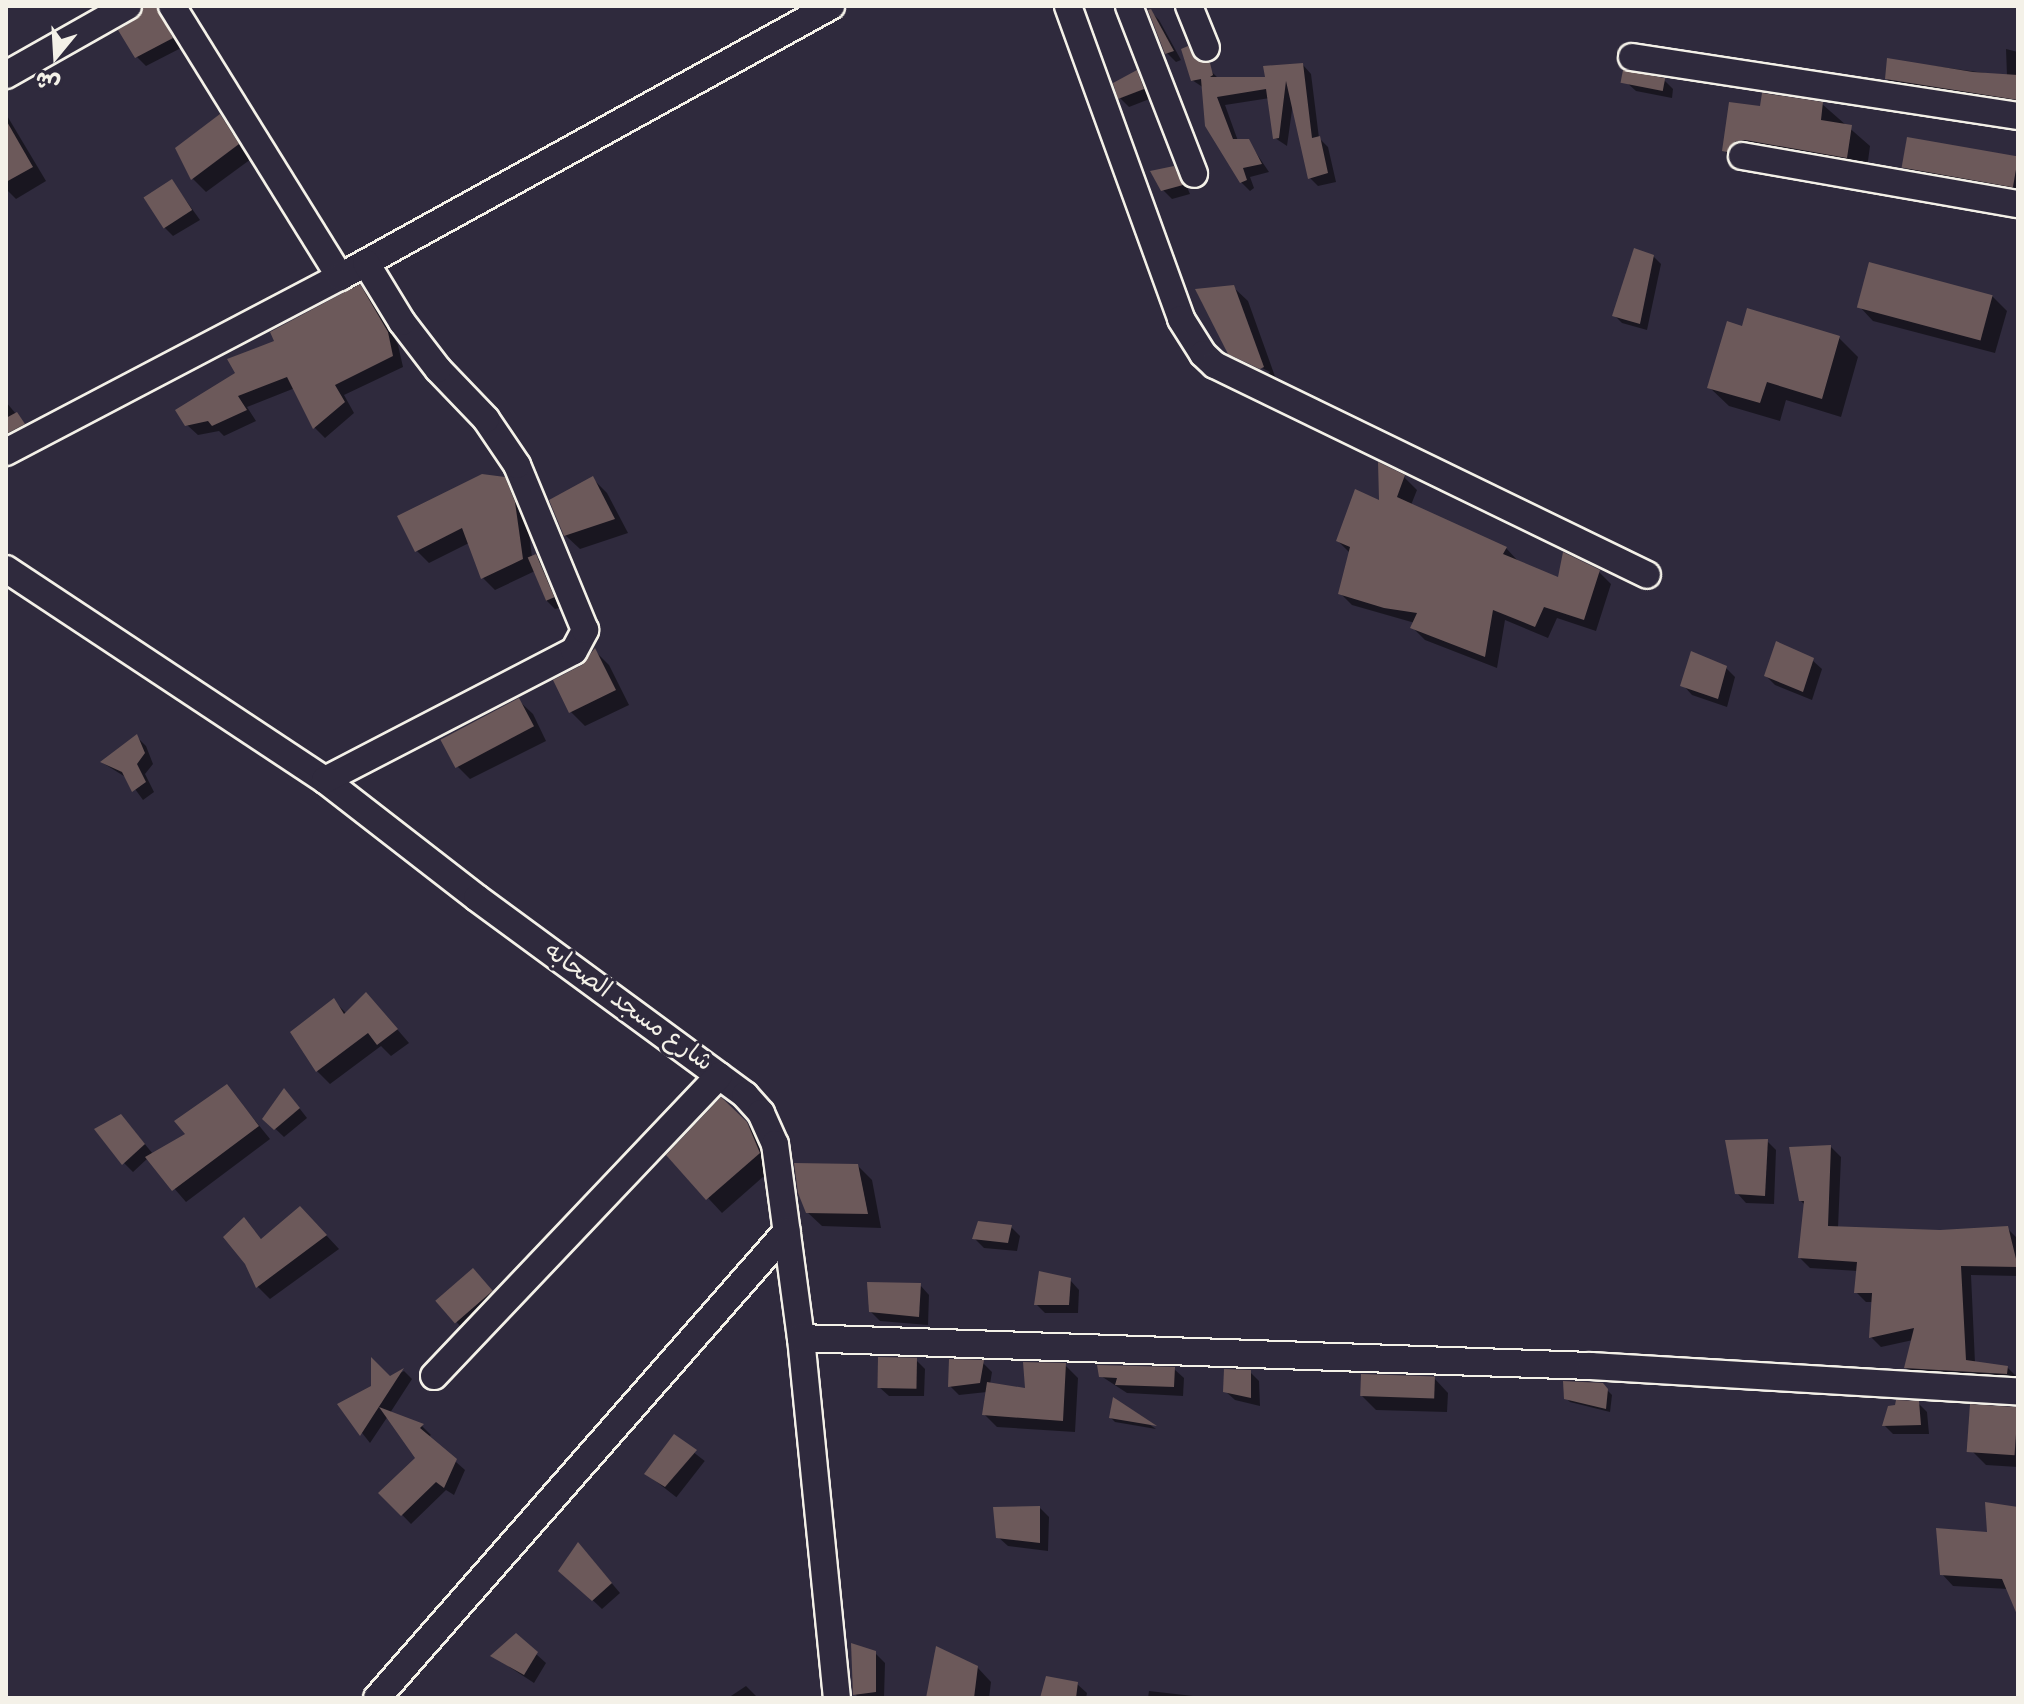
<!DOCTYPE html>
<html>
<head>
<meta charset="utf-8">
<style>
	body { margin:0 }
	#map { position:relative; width:2024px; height:1704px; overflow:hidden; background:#2f2a3d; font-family:"Gochi Hand","Playpen Sans Arabic",sans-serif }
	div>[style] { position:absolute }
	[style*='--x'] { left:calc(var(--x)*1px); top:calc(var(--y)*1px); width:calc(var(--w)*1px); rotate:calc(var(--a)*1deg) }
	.shadow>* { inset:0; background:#0007; transform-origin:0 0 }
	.building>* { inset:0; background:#6c595a; transform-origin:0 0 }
	.roads { filter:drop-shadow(2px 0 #f4f1e8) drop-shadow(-2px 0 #f4f1e8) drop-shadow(0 2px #f4f1e8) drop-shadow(0 -2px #f4f1e8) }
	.minor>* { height:26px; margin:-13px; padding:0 13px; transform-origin:13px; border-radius:13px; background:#2f2a3d }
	span { translate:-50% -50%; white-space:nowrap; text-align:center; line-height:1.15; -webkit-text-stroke:6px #2f2a3d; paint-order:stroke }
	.street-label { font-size:24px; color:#f4f1e8 }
	.frame { position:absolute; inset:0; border:8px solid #f4f1e8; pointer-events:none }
	.north { position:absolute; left:16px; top:16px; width:80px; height:80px; -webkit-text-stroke:6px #2f2a3d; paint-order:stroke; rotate:198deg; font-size:22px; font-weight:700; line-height:32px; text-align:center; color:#f4f1e8 }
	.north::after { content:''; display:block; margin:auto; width:28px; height:36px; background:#f4f1e8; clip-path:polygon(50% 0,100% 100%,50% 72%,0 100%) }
</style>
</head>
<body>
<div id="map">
	<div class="shadow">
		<i style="clip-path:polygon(145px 6px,162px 9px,167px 26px,181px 48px,146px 66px,137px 57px,138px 21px)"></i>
		<i style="clip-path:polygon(1150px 11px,1159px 20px,1181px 60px,1176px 62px,1166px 52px)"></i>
		<i style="clip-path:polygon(1187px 48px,1219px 79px,1267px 79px,1303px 65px,1311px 74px,1319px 138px,1328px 147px,1336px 182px,1318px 186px,1310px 178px,1293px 103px,1287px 146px,1275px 138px,1270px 98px,1225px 105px,1238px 141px,1248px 141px,1269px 172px,1250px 177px,1254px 188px,1250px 191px,1241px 182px,1204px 88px,1192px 80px)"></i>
		<i style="clip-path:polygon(2006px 49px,2018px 52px,2018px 109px,1898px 90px,1887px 79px,1889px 60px,2007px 76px)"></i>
		<i style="clip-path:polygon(1136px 73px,1145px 82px,1152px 98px,1129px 107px,1120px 98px)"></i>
		<i style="clip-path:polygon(1664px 80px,1673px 89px,1672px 98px,1636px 91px,1626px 82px)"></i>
		<i style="clip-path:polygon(1822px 104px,1870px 146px,1866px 176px,1755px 160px,1743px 170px,1724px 150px,1762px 108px)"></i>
		<i style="clip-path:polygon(6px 114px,46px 181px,16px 199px,6px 189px)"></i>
		<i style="clip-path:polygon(220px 117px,234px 131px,251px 159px,206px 192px,192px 178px)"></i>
		<i style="clip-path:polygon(2018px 158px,2018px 196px,1916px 179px,1905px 167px)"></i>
		<i style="clip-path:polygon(1173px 168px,1183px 178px,1190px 194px,1172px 199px,1163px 190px)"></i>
		<i style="clip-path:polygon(172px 181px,200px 220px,173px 236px,164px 227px)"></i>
		<i style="clip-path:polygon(1653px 256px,1661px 264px,1647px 330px,1622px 323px,1615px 316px)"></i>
		<i style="clip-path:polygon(360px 287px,370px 297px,398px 345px,403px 367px,344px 395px,354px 413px,325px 438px,315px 428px,295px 388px,247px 407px,256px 421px,224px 436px,219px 431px,198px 435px,187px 425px,237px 374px,276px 342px)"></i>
		<i style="clip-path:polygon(1233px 287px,1248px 301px,1277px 382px,1245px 368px,1238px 361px,1268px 375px,1270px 372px,1236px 355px,1236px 359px,1230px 353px)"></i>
		<i style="clip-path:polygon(1992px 296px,2007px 311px,1995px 353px,1873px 321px,1859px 306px)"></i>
		<i style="clip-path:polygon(1743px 328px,1839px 338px,1858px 357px,1841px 417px,1786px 400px,1780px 421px,1729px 406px,1709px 387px)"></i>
		<i style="clip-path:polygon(6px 402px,32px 433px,6px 447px)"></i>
		<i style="clip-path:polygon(1380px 465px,1404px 477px,1417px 490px,1411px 505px,1506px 548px,1518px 561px,1559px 580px,1599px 572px,1611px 584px,1596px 631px,1557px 618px,1548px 638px,1505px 620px,1497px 668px,1425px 640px,1413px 628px,1415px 623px,1352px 605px,1340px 593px,1350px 553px,1338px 541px,1381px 503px)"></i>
		<i style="clip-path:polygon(504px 479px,516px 492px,527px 516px,532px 557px,536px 556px,545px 566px,562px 607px,555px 609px,546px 600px,535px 571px,495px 590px,483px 578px,469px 543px,429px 563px,416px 550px)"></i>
		<i style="clip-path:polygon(593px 479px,607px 493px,628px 533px,580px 549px,565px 535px)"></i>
		<i style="clip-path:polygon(595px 651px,609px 665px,629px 705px,585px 726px,571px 712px,556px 681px,583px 666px)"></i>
		<i style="clip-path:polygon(1812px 660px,1822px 669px,1812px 700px,1775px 685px,1766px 676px)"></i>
		<i style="clip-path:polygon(1726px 668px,1735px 677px,1727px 707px,1692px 695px,1683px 685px)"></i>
		<i style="clip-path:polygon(518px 700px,533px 714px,546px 741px,470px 779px,456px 765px,443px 739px)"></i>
		<i style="clip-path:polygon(137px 737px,146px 746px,153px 764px,145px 774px,154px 792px,143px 800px,127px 778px,103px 763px)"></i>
		<i style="clip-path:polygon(334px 1001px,347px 1014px,378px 1007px,409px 1043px,391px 1056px,381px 1046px,330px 1084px,317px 1071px,293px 1032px)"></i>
		<i style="clip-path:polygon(227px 1086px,270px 1139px,186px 1202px,148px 1158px,133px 1172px,124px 1163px,130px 1126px,153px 1154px,188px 1135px)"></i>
		<i style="clip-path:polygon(293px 1100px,307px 1118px,284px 1137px,264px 1118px)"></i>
		<i style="clip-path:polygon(746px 1123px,761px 1138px,773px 1168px,722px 1213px,668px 1155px)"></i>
		<i style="clip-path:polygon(1767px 1141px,1776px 1150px,1774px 1204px,1746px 1203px,1737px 1193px)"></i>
		<i style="clip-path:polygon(1831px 1147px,1841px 1157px,1838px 1228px,1940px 1232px,2007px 1228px,2017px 1238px,2018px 1276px,1971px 1275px,1975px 1363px,2007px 1367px,2018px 1378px,2017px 1384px,1916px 1378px,1906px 1368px,1913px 1340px,1881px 1347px,1871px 1337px,1873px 1302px,1866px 1302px,1856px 1292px,1858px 1271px,1810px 1268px,1800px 1258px,1805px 1205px,1800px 1200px)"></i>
		<i style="clip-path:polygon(858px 1166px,872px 1180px,881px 1228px,822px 1226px,807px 1212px)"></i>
		<i style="clip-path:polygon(244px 1220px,262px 1240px,313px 1221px,339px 1249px,270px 1299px,257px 1286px)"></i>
		<i style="clip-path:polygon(1011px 1227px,1020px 1236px,1017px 1251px,984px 1248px,975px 1239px)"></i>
		<i style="left:482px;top:1280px;width:28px;height:47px;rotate:48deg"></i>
		<i style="clip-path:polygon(1070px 1280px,1079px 1290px,1078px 1313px,1045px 1313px,1036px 1304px)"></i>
		<i style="clip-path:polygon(920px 1285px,929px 1295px,928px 1325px,880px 1321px,871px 1312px)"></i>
		<i style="clip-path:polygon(916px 1360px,925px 1369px,924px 1396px,889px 1396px,879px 1387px)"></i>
		<i style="clip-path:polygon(983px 1363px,992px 1372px,990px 1384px,1027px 1391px,1065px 1365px,1078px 1378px,1075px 1432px,997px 1427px,984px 1414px,987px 1392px,959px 1395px,950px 1386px)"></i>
		<i style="clip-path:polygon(1174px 1369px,1184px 1378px,1183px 1396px,1127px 1393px,1101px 1376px)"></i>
		<i style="clip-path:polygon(404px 1371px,412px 1379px,390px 1413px,422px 1426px,431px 1435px,428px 1437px,465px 1470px,454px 1495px,446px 1490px,411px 1524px,381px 1493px,417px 1458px,388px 1416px,370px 1443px,340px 1405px)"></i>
		<i style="clip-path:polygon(1250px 1372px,1259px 1381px,1260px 1406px,1235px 1400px,1225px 1391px)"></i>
		<i style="clip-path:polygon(1434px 1378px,1448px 1393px,1447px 1412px,1376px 1410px,1361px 1395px)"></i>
		<i style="clip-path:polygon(1602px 1385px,1612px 1395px,1610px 1412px,1570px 1402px,1566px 1398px)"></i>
		<i style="clip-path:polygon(1114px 1400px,1156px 1429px,1115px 1422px,1111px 1418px)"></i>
		<i style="clip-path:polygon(1918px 1403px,1927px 1412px,1929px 1434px,1893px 1434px,1884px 1425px)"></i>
		<i style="clip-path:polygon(2018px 1410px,2018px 1467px,1986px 1465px,1972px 1451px)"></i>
		<i style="left:674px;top:1437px;width:39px;height:46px;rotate:38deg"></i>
		<i style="clip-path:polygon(1040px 1508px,1049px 1517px,1048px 1551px,1008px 1546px,998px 1537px)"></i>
		<i style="clip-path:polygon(2018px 1509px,2018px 1600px,2008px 1589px,1953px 1586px,1942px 1574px)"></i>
		<i style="clip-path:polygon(587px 1554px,620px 1593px,602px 1609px,561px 1570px)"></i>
		<i style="clip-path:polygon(875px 1653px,885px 1663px,884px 1698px,859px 1698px,855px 1694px)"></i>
		<i style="clip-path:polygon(536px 1654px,546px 1663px,534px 1683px,493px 1656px)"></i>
		<i style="clip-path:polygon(977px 1667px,991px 1682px,989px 1698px,928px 1698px)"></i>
		<i style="clip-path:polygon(1077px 1684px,1087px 1693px,1086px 1698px,1042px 1698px)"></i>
		<i style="clip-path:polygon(746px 1686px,758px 1698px,728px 1698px)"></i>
		<i style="clip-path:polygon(1149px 1691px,1211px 1698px,1148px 1698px)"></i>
	</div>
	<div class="building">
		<i style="clip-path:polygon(144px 6px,156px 6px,173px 38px,135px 58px,118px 30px,136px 19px)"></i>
		<i style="clip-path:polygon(1151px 9px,1174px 51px,1165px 54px,1148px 10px)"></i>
		<i style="clip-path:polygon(1188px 46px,1196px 60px,1210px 63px,1213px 75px,1210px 77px,1265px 77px,1263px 66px,1303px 63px,1312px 138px,1320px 136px,1328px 173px,1308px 179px,1286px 81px,1279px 138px,1273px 139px,1266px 89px,1217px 97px,1233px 139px,1249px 139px,1262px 164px,1243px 168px,1247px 180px,1240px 183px,1205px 126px,1201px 79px,1191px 81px,1181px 49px)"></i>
		<i style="clip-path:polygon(1887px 58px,1973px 72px,2018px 75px,2018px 100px,1885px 79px)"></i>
		<i style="clip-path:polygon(1137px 70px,1144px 89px,1118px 99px,1113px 83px)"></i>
		<i style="left:1623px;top:70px;width:43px;height:13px;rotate:11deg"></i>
		<i style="clip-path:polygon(1762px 93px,1823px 102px,1821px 120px,1852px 125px,1847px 158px,1745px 140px,1736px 141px,1727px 152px,1722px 151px,1729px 102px,1760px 106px)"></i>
		<i style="clip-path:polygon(220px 114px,239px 144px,191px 180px,175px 148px)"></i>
		<i style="clip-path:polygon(6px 120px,33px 167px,6px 182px)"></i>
		<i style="left:1907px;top:137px;width:113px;height:31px;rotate:10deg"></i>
		<i style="clip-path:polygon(1174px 166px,1183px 185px,1161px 191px,1150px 171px)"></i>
		<i style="left:172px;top:179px;width:37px;height:34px;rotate:57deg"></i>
		<i style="clip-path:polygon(1634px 248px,1654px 255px,1640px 324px,1612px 316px)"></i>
		<i style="left:1869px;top:262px;width:128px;height:47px;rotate:15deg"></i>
		<i style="clip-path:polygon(360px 284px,388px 332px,393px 356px,335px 385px,345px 402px,313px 429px,287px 377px,238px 396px,247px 410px,212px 426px,208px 421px,185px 426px,175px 410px,235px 373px,227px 359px,274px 341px,270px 332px)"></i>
		<i style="clip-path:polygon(1234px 285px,1264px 367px,1260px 369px,1228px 354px,1195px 289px)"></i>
		<i style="clip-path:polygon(1747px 308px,1840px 336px,1822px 399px,1767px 382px,1760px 403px,1707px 388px,1727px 321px,1742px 326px)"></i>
		<i style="clip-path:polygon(17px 412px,25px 424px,6px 434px,6px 418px)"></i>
		<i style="clip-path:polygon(1378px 462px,1405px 475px,1397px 497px,1507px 547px,1503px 554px,1558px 577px,1563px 552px,1600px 570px,1584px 620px,1544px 607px,1535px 627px,1493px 610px,1485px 657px,1410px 628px,1417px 613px,1384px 608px,1338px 594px,1350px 547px,1336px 541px,1355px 489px,1379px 500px)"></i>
		<i style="clip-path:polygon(482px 474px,505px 477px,515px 502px,523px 559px,481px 579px,462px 528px,415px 552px,397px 516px)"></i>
		<i style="clip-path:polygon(593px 476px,615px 519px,564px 536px,549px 500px)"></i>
		<i style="left:536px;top:554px;width:47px;height:9px;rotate:67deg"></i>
		<i style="clip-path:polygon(1776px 641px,1814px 658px,1803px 692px,1764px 676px)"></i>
		<i style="clip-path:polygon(595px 648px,616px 690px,569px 713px,553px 680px,582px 665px)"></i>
		<i style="clip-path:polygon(1691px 651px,1727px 666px,1718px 699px,1680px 686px)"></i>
		<i style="left:519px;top:698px;width:32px;height:89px;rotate:62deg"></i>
		<i style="clip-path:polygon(137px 734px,145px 753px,137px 764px,146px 782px,132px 792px,122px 772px,100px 762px)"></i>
		<i style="clip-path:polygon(366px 992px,398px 1029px,377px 1045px,368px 1033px,316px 1072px,290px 1032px,334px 998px,344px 1014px)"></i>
		<i style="clip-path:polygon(227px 1084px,259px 1126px,172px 1191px,145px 1157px,185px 1134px,174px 1121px)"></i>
		<i style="clip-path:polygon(284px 1088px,300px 1108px,274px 1130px,262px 1119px)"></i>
		<i style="clip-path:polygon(721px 1097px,747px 1122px,760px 1153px,706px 1200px,666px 1155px)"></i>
		<i style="clip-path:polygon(121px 1114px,145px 1144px,122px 1165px,94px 1129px)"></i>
		<i style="clip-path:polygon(1768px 1139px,1765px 1196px,1735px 1194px,1725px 1140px)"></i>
		<i style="clip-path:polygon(1831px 1145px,1828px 1226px,1940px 1230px,2008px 1226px,2018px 1267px,1961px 1266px,1966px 1360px,2008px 1366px,2007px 1374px,1904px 1368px,1914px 1328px,1869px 1338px,1872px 1293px,1854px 1293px,1857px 1262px,1798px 1258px,1804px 1201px,1799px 1201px,1789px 1147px)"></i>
		<i style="clip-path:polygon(794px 1163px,858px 1164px,868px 1214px,806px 1213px,798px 1193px)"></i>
		<i style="clip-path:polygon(300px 1206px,327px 1235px,256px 1288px,245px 1264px,223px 1237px,244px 1217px,261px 1239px)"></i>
		<i style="clip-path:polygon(978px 1221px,1012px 1225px,1008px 1243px,972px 1239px)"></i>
		<i style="left:473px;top:1268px;width:30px;height:50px;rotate:49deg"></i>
		<i style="clip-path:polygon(1039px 1271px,1071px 1278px,1069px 1305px,1034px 1305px)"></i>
		<i style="clip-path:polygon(867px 1282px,921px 1283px,919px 1317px,869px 1312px)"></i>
		<i style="clip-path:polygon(371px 1357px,390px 1376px,404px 1368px,360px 1436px,337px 1404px,371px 1386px)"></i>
		<i style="left:878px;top:1357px;width:39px;height:31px;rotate:1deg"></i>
		<i style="clip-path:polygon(949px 1359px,984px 1360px,980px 1383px,948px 1387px)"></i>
		<i style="clip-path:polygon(1023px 1362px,1066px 1363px,1063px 1421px,982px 1415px,987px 1382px,1025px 1388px)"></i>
		<i style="clip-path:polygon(1097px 1365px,1175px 1367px,1174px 1387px,1115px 1385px,1117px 1378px,1099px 1377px)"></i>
		<i style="clip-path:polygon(1224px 1369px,1251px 1370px,1251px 1398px,1223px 1392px)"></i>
		<i style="left:1361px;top:1374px;width:74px;height:22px;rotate:2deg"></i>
		<i style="clip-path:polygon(1563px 1381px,1603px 1383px,1608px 1389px,1606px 1409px,1564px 1399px)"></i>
		<i style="clip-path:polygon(1113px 1397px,1157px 1426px,1109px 1418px)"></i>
		<i style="clip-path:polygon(1896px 1400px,1919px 1401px,1921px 1425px,1882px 1426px,1888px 1406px,1895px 1405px)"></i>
		<i style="left:1970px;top:1404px;width:48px;height:48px;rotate:4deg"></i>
		<i style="clip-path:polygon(379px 1407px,424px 1424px,420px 1428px,457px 1459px,444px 1488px,436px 1482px,401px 1516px,378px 1493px,415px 1458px)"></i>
		<i style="clip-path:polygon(674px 1434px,697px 1450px,665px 1487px,644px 1474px)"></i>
		<i style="clip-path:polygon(1985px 1502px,2018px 1507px,2018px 1617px,2002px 1579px,1940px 1575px,1936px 1528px,1987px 1532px)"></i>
		<i style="clip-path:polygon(1040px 1506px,1040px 1543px,996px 1538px,993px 1507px)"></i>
		<i style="clip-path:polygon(578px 1542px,612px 1583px,592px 1601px,558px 1571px)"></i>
		<i style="clip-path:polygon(516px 1633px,538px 1652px,524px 1675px,490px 1656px)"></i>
		<i style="clip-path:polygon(851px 1643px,876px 1651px,876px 1692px,853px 1695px)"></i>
		<i style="clip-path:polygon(936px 1646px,978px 1666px,974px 1698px,926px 1698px)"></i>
		<i style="clip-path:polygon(1046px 1676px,1078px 1682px,1076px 1698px,1040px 1698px)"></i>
	</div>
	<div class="roads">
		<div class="minor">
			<i style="--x:172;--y:6;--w:319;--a:58.2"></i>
			<i style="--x:1068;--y:6;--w:333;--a:70.1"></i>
			<i style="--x:1181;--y:319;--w:41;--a:57.8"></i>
			<i style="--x:1203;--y:354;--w:16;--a:43"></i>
			<i style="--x:1215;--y:365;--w:480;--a:25.9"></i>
			<i style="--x:1129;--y:6;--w:180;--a:68.8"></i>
			<i style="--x:1189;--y:6;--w:45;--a:68"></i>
			<i style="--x:1632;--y:57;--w:390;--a:8.7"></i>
			<i style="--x:6;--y:75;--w:140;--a:-29.5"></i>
			<i style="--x:1742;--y:156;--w:280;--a:9.9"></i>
			<i style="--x:6;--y:452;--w:377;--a:-27.7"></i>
			<i style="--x:340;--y:277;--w:561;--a:-28.9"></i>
			<i style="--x:6;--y:569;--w:382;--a:33.5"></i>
			<i style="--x:325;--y:780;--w:192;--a:37.8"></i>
			<i style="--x:477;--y:898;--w:333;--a:36.3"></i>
			<i style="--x:745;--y:1095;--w:24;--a:48"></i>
			<i style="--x:761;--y:1113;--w:34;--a:66"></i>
			<i style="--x:775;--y:1144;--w:196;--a:82.4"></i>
			<i style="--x:801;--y:1338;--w:362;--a:84.3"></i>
			<i style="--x:325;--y:780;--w:280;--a:-27.4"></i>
			<i style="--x:574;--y:651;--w:24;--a:-62"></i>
			<i style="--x:585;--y:630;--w:178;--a:-112.4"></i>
			<i style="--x:517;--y:465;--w:55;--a:-124"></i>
			<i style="--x:486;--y:419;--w:69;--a:-133.8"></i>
			<i style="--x:438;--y:369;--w:59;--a:-127.5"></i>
			<i style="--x:402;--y:322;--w:69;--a:-121.4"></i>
			<i style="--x:801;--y:1338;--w:790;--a:2.03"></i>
			<i style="--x:1591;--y:1366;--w:428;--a:3.4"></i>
			<i style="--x:434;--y:1376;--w:414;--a:-46.5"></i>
			<i style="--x:377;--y:1698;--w:621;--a:-48.72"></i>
		</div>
	</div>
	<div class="street-label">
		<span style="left:627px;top:1009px;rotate:36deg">شارع مسجد الصحابه</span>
	</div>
	<div class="frame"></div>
	<div class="north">ش</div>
</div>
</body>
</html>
